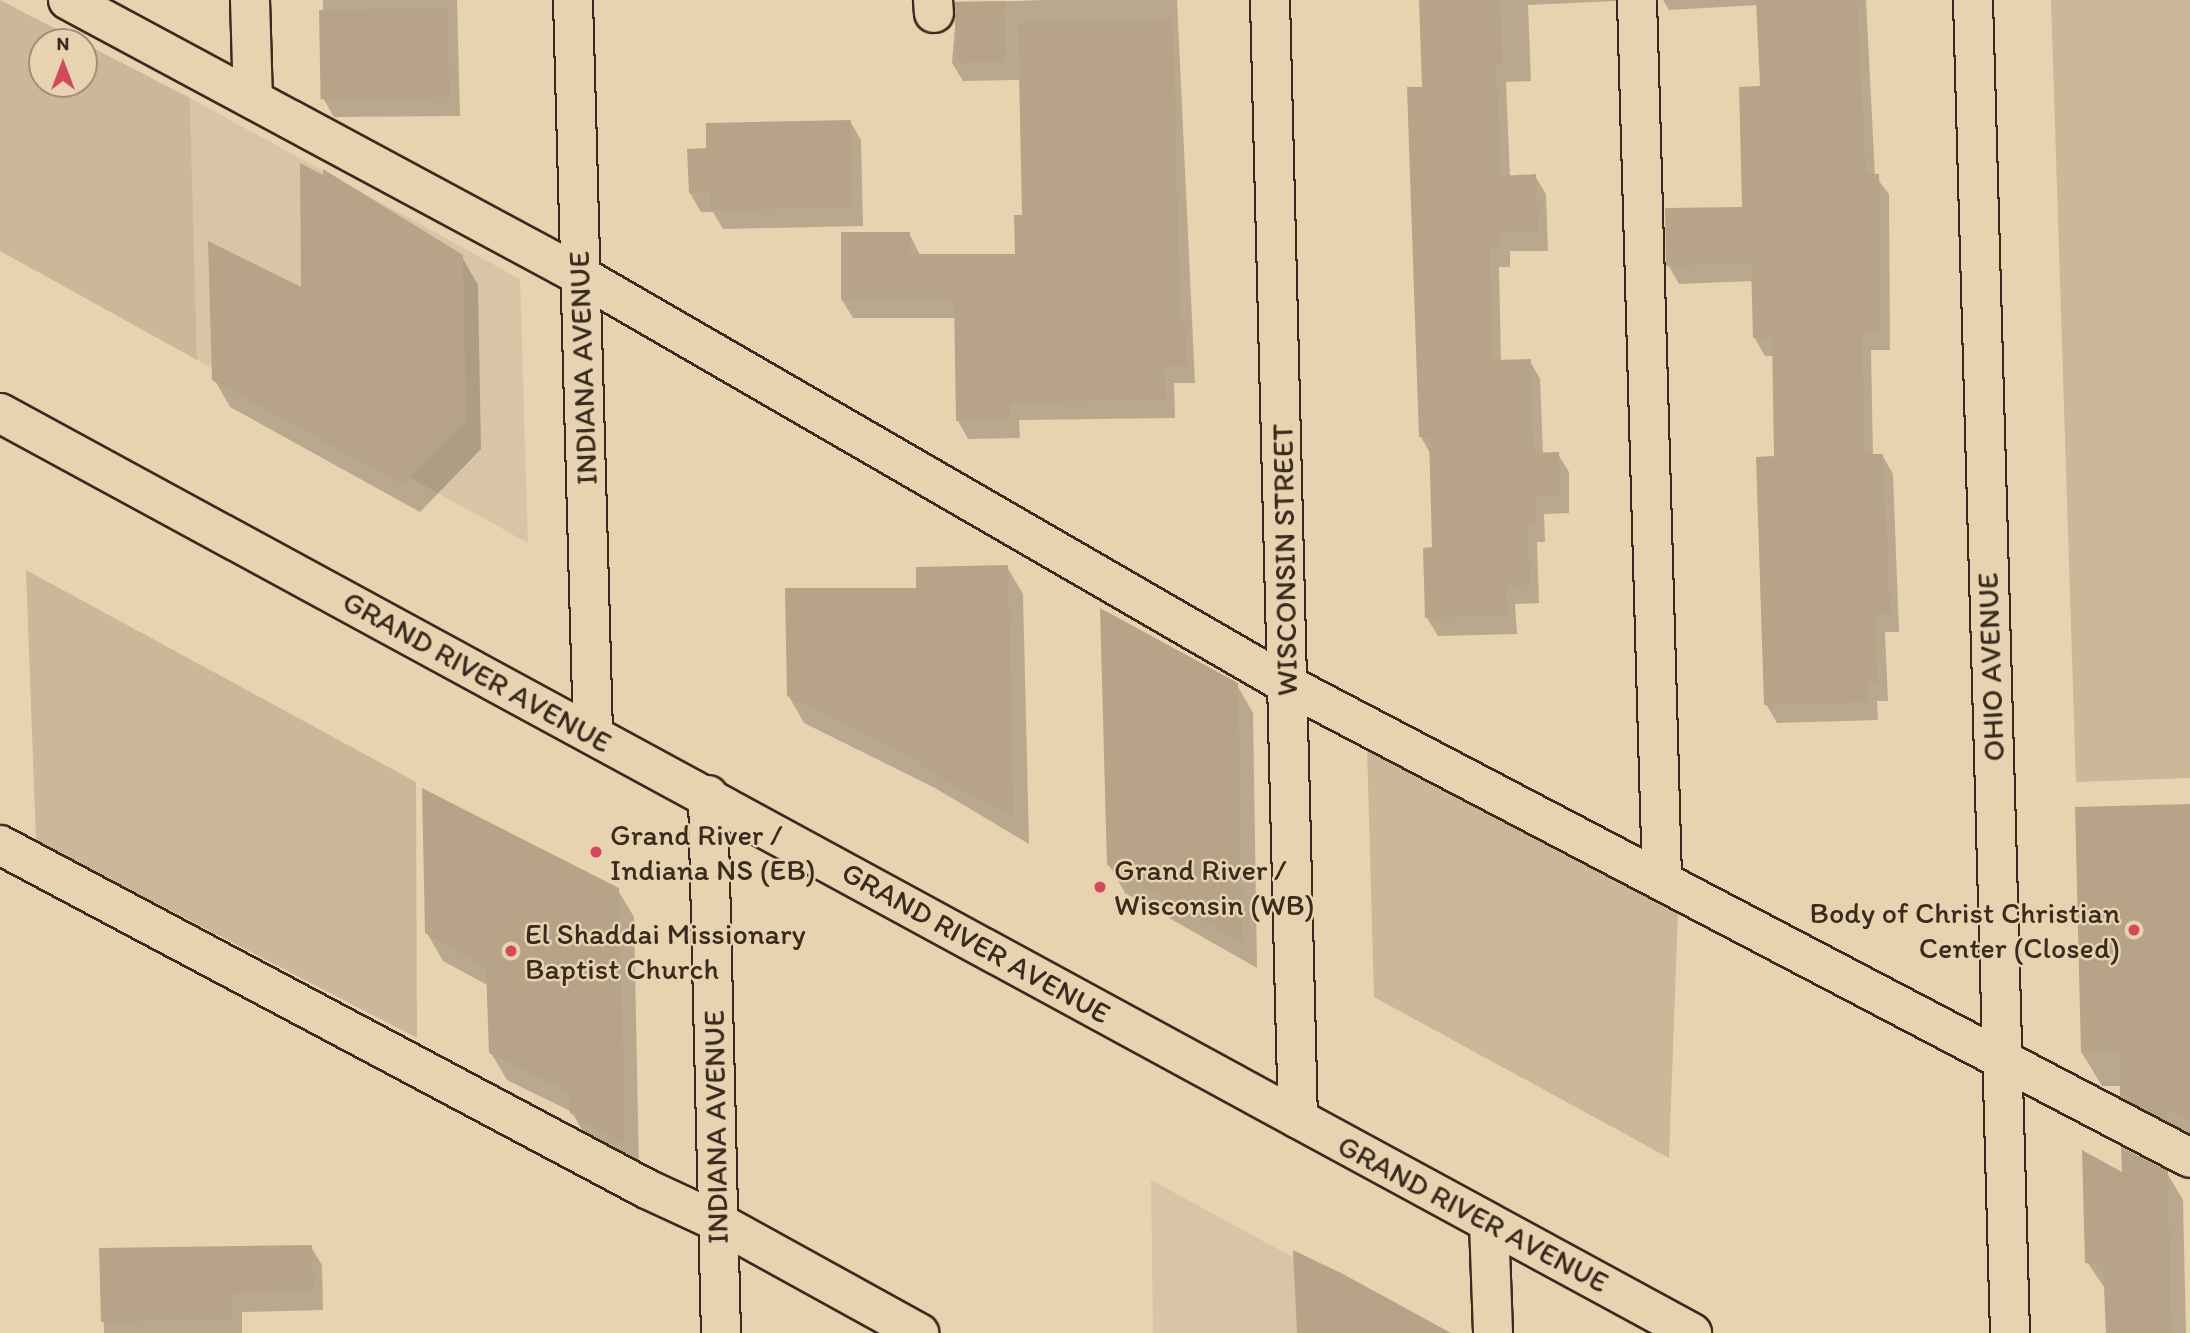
<!DOCTYPE html>
<html>
<head>
<meta charset="utf-8">
<style>
	body { margin:0 }
	#map { position:relative; width:2190px; height:1333px; overflow:hidden; background:#e8d3b1; font-family:Itim,sans-serif }
	div>[style] { position:absolute }
	[style*='--x'] { left:calc(var(--x)*1px); top:calc(var(--y)*1px); width:calc(var(--w)*1px); rotate:calc(var(--a)*1deg) }
	.built>* { inset:0; background:#d9c5a5 }
	.green>* { inset:0; background:#ccb799 }
	.shadow>* { inset:0; background:#0003 }
	.building>* { inset:0; background:#b7a488; transform-origin:0 0 }
	.roads { filter:drop-shadow(2px 0 #3b2a1e) drop-shadow(-2px 0 #3b2a1e) drop-shadow(0 2px #3b2a1e) drop-shadow(0 -2px #3b2a1e) }
	.minor>* { height:38px; margin:-19px; padding:0 19px; transform-origin:19px; border-radius:19px; background:#e8d3b1 }
	.major>* { height:38px; margin:-19px; padding:0 19px; transform-origin:19px; border-radius:19px; background:#e8d3b1 }
	.dots>* { width:19px; height:19px; translate:-50% -50%; box-sizing:border-box; border:4px solid #e8d3b1; border-radius:50% }
	span { translate:-50% -50%; white-space:nowrap; text-align:center; line-height:1.15; -webkit-text-stroke:5px #e8d3b1; paint-order:stroke }
	.street-label { font-size:30px; color:#3b2a1e }
	.poi-label { font-size:30px; color:#3b2a1e }
	.left { translate:0 -50%; text-align:left }
	.right { translate:-100% -50%; text-align:right }
	.north { position:absolute; left:28px; top:28px; width:70px; height:70px; box-sizing:border-box; background:#e8d3b1; border:2px solid #a38f76; border-radius:50%; rotate:0deg; font-size:19px; font-weight:700; line-height:28px; text-align:center; color:#3b2a1e }
	.north::after { content:''; display:block; margin:auto; width:24px; height:32px; background:#d1495b; clip-path:polygon(50% 0,100% 100%,50% 72%,0 100%) }
</style>
</head>
<body>
<div id="map">
	<div class="built">
		<i style="clip-path:polygon(190px 98px,520px 279px,528px 543px,197px 360px)"></i>
		<i style="clip-path:polygon(1151px 1180px,1419px 1326px,1419px 1333px,1153px 1333px)"></i>
	</div>
	<div class="green">
		<i style="clip-path:polygon(evenodd,0 0,190px 98px,197px 360px,0 251px,0 0,42px 42px,84px 42px,84px 84px,42px 84px,42px 42px)"></i>
		<i style="clip-path:polygon(2051px 0,2190px 0,2190px 778px,2076px 782px)"></i>
		<i style="clip-path:polygon(26px 570px,416px 782px,417px 1038px,36px 841px)"></i>
		<i style="clip-path:polygon(1367px 747px,1678px 911px,1669px 1158px,1374px 997px)"></i>
	</div>
	<div class="shadow">
		<i style="clip-path:polygon(323px 0,457px 0,460px 116px,334px 117px,323px 98px)"></i>
		<i style="clip-path:polygon(1046px 0,1177px 0,1195px 383px,1174px 383px,1175px 418px,1019px 420px,1020px 438px,968px 439px,958px 421px,956px 318px,853px 318px,842px 300px,842px 233px,909px 233px,920px 255px,1017px 255px,1024px 217px,1021px 80px,963px 81px,952px 63px,957px 3px)"></i>
		<i style="clip-path:polygon(1420px 0,1637px 0,1528px 5px,1531px 81px,1506px 82px,1510px 177px,1535px 176px,1546px 194px,1548px 251px,1510px 251px,1510px 267px,1499px 267px,1501px 362px,1530px 361px,1540px 379px,1543px 454px,1558px 454px,1569px 472px,1569px 513px,1544px 514px,1545px 542px,1537px 542px,1539px 603px,1515px 604px,1517px 634px,1438px 636px,1427px 618px,1434px 549px,1431px 455px,1421px 437px,1424px 88px)"></i>
		<i style="clip-path:polygon(1663px 0,1866px 0,1875px 176px,1889px 194px,1890px 350px,1871px 350px,1873px 456px,1882px 455px,1893px 474px,1899px 632px,1885px 632px,1888px 701px,1877px 701px,1878px 720px,1777px 723px,1766px 704px,1776px 458px,1774px 356px,1765px 356px,1754px 337px,1753px 281px,1679px 284px,1668px 265px,1744px 209px,1762px 88px,1758px 5px,1669px 10px)"></i>
		<i style="clip-path:polygon(850px 121px,861px 140px,863px 226px,723px 229px,713px 212px,701px 212px,690px 193px,708px 150px)"></i>
		<i style="clip-path:polygon(462px 257px,478px 285px,481px 449px,420px 512px,230px 407px,214px 379px,303px 290px)"></i>
		<i style="clip-path:polygon(1007px 567px,1023px 594px,1029px 844px,935px 788px,804px 723px,788px 695px,918px 589px)"></i>
		<i style="clip-path:polygon(1237px 685px,1253px 713px,1257px 968px,1125px 893px,1109px 865px)"></i>
		<i style="clip-path:polygon(2190px 806px,2190px 1145px,2142px 1130px,2122px 1096px,2122px 1086px,2102px 1086px,2082px 1053px)"></i>
		<i style="clip-path:polygon(618px 890px,634px 917px,639px 1170px,588px 1141px,572px 1112px,507px 1080px,491px 1053px,489px 986px,443px 961px,427px 933px)"></i>
		<i style="clip-path:polygon(2167px 1173px,2183px 1200px,2186px 1333px,2112px 1333px,2106px 1290px,2087px 1262px,2124px 1175px)"></i>
		<i style="clip-path:polygon(311px 1247px,322px 1265px,323px 1310px,242px 1312px,242px 1333px,104px 1333px,101px 1250px)"></i>
	</div>
	<div class="building">
		<i style="clip-path:polygon(1419px 0,1501px 0,1502px 64px,1496px 64px,1501px 176px,1536px 174px,1538px 233px,1500px 233px,1501px 249px,1490px 249px,1492px 360px,1531px 359px,1534px 453px,1559px 452px,1560px 495px,1535px 496px,1536px 524px,1528px 524px,1530px 585px,1506px 586px,1507px 615px,1425px 618px,1423px 548px,1432px 547px,1429px 437px,1419px 437px,1407px 87px,1422px 87px)"></i>
		<i style="clip-path:polygon(1756px 0,1857px 0,1866px 174px,1879px 174px,1881px 245px,1881px 332px,1862px 332px,1864px 454px,1883px 454px,1890px 614px,1875px 614px,1878px 683px,1868px 683px,1868px 702px,1764px 705px,1756px 457px,1774px 456px,1772px 338px,1753px 338px,1751px 263px,1666px 266px,1665px 208px,1742px 207px,1739px 87px,1760px 86px)"></i>
		<i style="left:1005px;top:1px;width:61px;height:50px;rotate:89deg"></i>
		<i style="left:448px;top:8px;width:89px;height:129px;rotate:89deg"></i>
		<i style="clip-path:polygon(1173px 18px,1180px 319px,1185px 319px,1186px 366px,1165px 366px,1166px 400px,1010px 402px,1010px 420px,956px 421px,954px 300px,841px 300px,841px 232px,910px 232px,910px 254px,1015px 254px,1014px 215px,1022px 215px,1018px 23px)"></i>
		<i style="clip-path:polygon(851px 120px,853px 208px,710px 210px,710px 193px,689px 193px,687px 149px,706px 148px,706px 123px)"></i>
		<i style="clip-path:polygon(300px 163px,323px 175px,323px 169px,463px 255px,466px 421px,403px 485px,212px 380px,208px 241px,301px 287px)"></i>
		<i style="clip-path:polygon(1008px 565px,1014px 818px,921px 767px,921px 763px,787px 696px,785px 588px,916px 588px,916px 567px)"></i>
		<i style="clip-path:polygon(1100px 608px,1238px 683px,1242px 943px,1107px 865px)"></i>
		<i style="clip-path:polygon(422px 788px,619px 888px,625px 1145px,570px 1113px,569px 1092px,489px 1053px,486px 968px,425px 933px)"></i>
		<i style="clip-path:polygon(2190px 804px,2190px 1122px,2167px 1110px,2167px 1121px,2120px 1097px,2119px 1052px,2081px 1053px,2075px 807px)"></i>
		<i style="clip-path:polygon(2121px 1147px,2168px 1171px,2171px 1333px,2106px 1333px,2103px 1265px,2085px 1263px,2082px 1150px,2122px 1172px)"></i>
		<i style="clip-path:polygon(312px 1245px,314px 1292px,231px 1294px,231px 1319px,101px 1322px,99px 1248px)"></i>
		<i style="clip-path:polygon(1293px 1250px,1343px 1274px,1451px 1333px,1297px 1333px)"></i>
	</div>
	<div class="roads">
		<div class="minor">
			<i style="--x:68;--y:0;--w:583;--a:28.28"></i>
			<i style="--x:581;--y:276;--w:817;--a:30.05"></i>
			<i style="--x:1288;--y:685;--w:1018;--a:27.67"></i>
			<i style="--x:250;--y:0;--w:99;--a:88.3"></i>
			<i style="--x:573;--y:0;--w:735;--a:88.44"></i>
			<i style="--x:933;--y:0;--w:13;--a:86"></i>
			<i style="--x:1270;--y:0;--w:1119;--a:88.57"></i>
			<i style="--x:1637;--y:0;--w:880;--a:88.37"></i>
			<i style="--x:1973;--y:0;--w:1334;--a:88.41"></i>
			<i style="--x:708;--y:795;--w:538;--a:88.62"></i>
			<i style="--x:0;--y:845;--w:733;--a:28"></i>
			<i style="--x:647;--y:1189;--w:78;--a:24.9"></i>
			<i style="--x:718;--y:1222;--w:230;--a:28.9"></i>
			<i style="--x:1489;--y:1223;--w:110;--a:87.9"></i>
		</div>
		<div class="major">
			<i style="--x:0;--y:413;--w:1926;--a:28.53"></i>
		</div>
	</div>
	<div class="dots">
		<i style="left:596px;top:852px;background:#d1495b"></i>
		<i style="left:1100px;top:887px;background:#d1495b"></i>
		<i style="left:2134px;top:930px;background:#d1495b"></i>
		<i style="left:511px;top:951px;background:#d1495b"></i>
	</div>
	<div class="street-label">
		<span style="left:583px;top:368px;rotate:-92deg">INDIANA AVENUE</span>
		<span style="left:1285px;top:560px;rotate:-91deg">WISCONSIN STREET</span>
		<span style="left:1991px;top:667px;rotate:-92deg">OHIO AVENUE</span>
		<span style="left:477px;top:672px;rotate:29deg">GRAND RIVER AVENUE</span>
		<span style="left:976px;top:943px;rotate:29deg">GRAND RIVER AVENUE</span>
		<span style="left:716px;top:1127px;rotate:-91deg">INDIANA AVENUE</span>
		<span style="left:1473px;top:1214px;rotate:28deg">GRAND RIVER AVENUE</span>
	</div>
	<div class="poi-label">
		<span class="left" style="left:610px;top:852px">Grand River /<br>Indiana NS (EB)</span>
		<span class="left" style="left:1114px;top:887px">Grand River /<br>Wisconsin (WB)</span>
		<span class="right" style="left:2120px;top:930px">Body of Christ Christian<br>Center (Closed)</span>
		<span class="left" style="left:525px;top:951px">El Shaddai Missionary<br>Baptist Church</span>
	</div>
	<div class="north">N</div>
</div>
</body>
</html>
